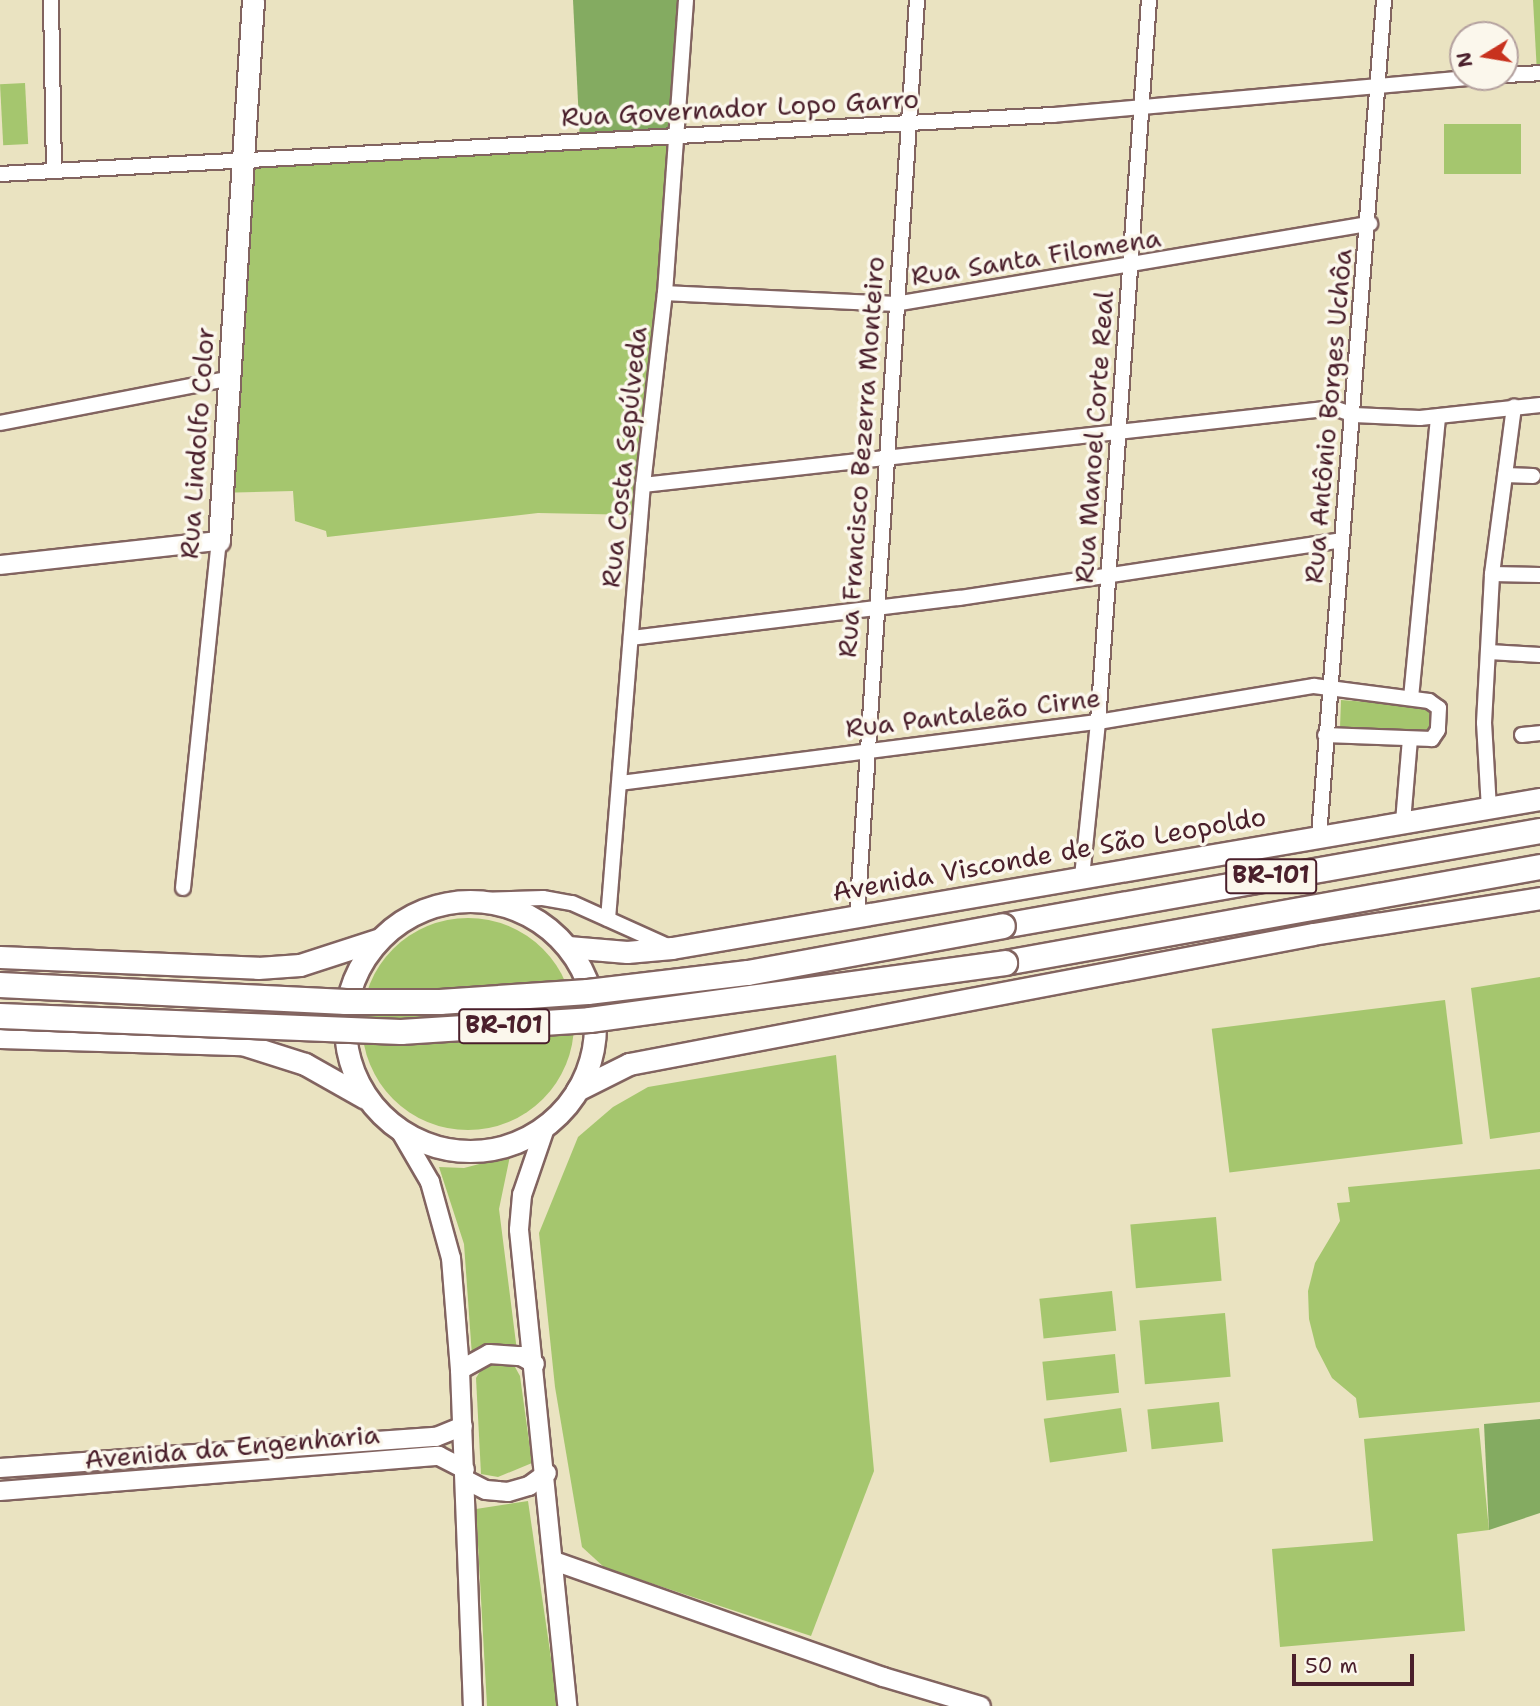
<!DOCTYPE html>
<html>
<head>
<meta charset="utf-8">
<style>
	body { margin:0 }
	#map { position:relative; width:1540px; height:1706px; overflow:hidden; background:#eae3c1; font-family:"Shantell Sans",sans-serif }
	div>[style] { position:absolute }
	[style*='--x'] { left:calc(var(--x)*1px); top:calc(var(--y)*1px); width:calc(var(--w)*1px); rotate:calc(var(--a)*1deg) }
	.green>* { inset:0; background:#a5c66e; transform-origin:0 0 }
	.round { border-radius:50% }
	.forest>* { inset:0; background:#84ab61 }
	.roads { filter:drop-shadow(2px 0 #826460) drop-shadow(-2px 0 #826460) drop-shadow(0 2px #826460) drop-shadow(0 -2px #826460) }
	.minor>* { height:14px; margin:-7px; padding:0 7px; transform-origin:7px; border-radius:7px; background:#fff }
	.tertiary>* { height:18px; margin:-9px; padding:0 9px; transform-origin:9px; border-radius:9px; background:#fff }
	.secondary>* { height:21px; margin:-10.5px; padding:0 10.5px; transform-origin:10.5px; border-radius:10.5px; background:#fff }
	.secondary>.ring { margin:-10.5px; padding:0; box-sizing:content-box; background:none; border:21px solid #fff; border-radius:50% }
	.trunk>* { height:24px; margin:-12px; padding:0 12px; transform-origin:12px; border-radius:12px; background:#fff }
	.bridges { filter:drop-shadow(2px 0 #826460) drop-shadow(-2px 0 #826460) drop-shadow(0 2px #826460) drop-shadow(0 -2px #826460) }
	.trunk-bridge>* { height:24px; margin:-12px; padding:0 12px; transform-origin:12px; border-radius:12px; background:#fff }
	span { translate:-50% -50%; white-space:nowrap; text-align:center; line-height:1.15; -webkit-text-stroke:7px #fbf7ec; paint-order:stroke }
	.shield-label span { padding:2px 5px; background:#fbf7ec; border:2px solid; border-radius:5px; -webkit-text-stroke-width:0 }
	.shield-label { font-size:24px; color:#4a1f2b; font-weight:700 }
	.street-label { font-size:26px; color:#4a1f2b }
	.north { position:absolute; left:1449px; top:21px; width:70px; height:70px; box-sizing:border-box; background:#fbf7ec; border:2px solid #b4a19f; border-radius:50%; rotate:259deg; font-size:19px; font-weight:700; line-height:28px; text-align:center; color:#4a1f2b }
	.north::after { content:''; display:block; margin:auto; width:24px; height:32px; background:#c8321e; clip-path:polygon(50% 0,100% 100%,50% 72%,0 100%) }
	.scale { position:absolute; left:1292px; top:1654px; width:122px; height:32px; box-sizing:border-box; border:4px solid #4a1f2b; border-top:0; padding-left:9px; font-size:21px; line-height:24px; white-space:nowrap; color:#4a1f2b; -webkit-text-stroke:5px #fbf7ec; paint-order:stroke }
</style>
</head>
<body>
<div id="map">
	<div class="green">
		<i style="clip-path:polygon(1533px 0,1540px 0,1540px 72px,1537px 73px)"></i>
		<i style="left:25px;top:83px;width:61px;height:25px;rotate:87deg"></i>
		<i style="left:1444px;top:124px;width:77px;height:50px"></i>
		<i style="clip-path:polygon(675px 136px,641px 515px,538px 513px,327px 537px,326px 531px,295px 521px,293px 491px,214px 493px,240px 167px)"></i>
		<i style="clip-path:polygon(1341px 700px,1433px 707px,1433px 731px,1428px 736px,1340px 728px)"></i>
		<i class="round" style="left:362px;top:918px;width:212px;height:212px"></i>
		<i style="clip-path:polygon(1540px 977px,1540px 1132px,1490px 1139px,1471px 988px)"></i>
		<i style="left:1445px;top:1000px;width:145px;height:235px;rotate:83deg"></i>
		<i style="clip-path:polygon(836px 1055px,874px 1471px,811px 1636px,605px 1568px,582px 1547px,555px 1387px,539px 1233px,578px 1137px,613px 1107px,648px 1087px)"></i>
		<i style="clip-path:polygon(510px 1156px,499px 1209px,517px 1351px,472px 1356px,464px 1244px,439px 1167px,464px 1168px)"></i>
		<i style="clip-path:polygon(1540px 1169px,1540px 1402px,1359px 1418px,1356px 1398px,1332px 1378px,1316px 1347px,1309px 1319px,1308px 1291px,1315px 1263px,1340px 1221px,1337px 1203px,1350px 1202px,1348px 1187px)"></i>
		<i style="left:1216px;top:1217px;width:64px;height:86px;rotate:85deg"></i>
		<i style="left:1112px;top:1291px;width:40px;height:73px;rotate:84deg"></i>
		<i style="left:1225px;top:1313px;width:64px;height:86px;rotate:85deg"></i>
		<i style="left:1115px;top:1354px;width:39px;height:73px;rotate:84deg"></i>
		<i style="clip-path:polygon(500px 1361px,515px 1367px,520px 1376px,532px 1463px,498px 1477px,481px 1474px,476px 1378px,484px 1365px)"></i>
		<i style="left:1219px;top:1402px;width:40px;height:72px;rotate:84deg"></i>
		<i style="left:1121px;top:1408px;width:44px;height:78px;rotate:82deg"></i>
		<i style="clip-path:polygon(1479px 1428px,1489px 1530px,1457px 1534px,1465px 1631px,1280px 1647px,1272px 1549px,1373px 1541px,1364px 1439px)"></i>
		<i style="clip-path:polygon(528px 1501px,558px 1706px,487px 1706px,476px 1509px)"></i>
	</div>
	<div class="forest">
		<i style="clip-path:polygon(573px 0,685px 0,675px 136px,580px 142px)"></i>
		<i style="clip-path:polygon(1540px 1419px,1540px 1513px,1489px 1530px,1484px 1424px)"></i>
	</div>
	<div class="roads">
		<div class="minor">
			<i style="--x:51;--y:0;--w:171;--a:89"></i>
			<i style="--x:1505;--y:75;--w:35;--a:-3"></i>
			<i style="--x:0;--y:174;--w:1055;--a:-3.21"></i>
			<i style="--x:1053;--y:115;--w:432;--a:-5.1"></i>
			<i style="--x:665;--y:293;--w:230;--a:2.7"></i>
			<i style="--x:895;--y:304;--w:482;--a:-9.6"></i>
			<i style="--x:0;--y:423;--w:235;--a:-11"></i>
			<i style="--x:1505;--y:475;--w:28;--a:2"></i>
			<i style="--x:643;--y:485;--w:695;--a:-6.36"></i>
			<i style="--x:1334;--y:408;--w:21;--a:19"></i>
			<i style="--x:1354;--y:415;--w:66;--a:2.6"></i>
			<i style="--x:1420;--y:418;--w:121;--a:-6.2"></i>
			<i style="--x:1492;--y:574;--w:48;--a:1.2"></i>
			<i style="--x:631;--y:638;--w:330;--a:-7"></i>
			<i style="--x:959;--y:598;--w:386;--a:-8.6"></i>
			<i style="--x:1489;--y:652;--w:51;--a:3.4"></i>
			<i style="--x:1411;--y:698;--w:281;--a:-84.5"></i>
			<i style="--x:1522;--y:735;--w:18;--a:-6"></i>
			<i style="--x:620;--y:783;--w:482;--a:-7.3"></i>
			<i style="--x:1098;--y:722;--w:219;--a:-9.5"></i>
			<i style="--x:1314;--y:686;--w:116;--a:7.4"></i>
			<i style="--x:1429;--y:701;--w:12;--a:35"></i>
			<i style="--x:1439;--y:708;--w:22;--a:93"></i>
			<i style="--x:1438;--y:730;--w:11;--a:124"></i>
			<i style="--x:1432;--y:739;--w:107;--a:-177.9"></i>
			<i style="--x:1489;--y:809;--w:86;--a:-93.3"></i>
			<i style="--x:1484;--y:723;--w:149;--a:-86.9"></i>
			<i style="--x:1492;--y:574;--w:169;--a:-82.5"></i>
			<i style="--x:1403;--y:822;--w:83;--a:-85.2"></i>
			<i style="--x:1319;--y:836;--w:839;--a:-85.55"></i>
			<i style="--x:1082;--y:877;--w:156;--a:-84.1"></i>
			<i style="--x:1098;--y:722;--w:724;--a:-85.96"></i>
			<i style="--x:183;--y:888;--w:349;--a:-84.1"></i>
			<i style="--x:479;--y:900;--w:64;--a:-1.8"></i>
			<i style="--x:543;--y:898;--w:29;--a:10"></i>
			<i style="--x:572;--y:903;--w:107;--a:24.2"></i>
			<i style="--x:857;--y:918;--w:920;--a:-86.26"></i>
			<i style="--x:608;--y:919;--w:435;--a:-85.4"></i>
			<i style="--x:643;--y:485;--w:193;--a:-83.5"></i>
			<i style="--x:665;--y:293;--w:294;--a:-85.9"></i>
		</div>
		<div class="tertiary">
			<i style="--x:0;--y:565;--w:220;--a:-6.3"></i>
			<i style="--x:546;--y:1125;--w:74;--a:108.9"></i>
			<i style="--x:522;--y:1195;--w:35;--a:95"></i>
			<i style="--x:519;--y:1230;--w:478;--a:84.2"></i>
			<i style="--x:398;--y:1127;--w:64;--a:59.8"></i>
			<i style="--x:430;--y:1182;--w:79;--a:74.6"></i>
			<i style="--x:451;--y:1258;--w:112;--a:85.4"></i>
			<i style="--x:460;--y:1370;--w:336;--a:87.8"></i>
			<i style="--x:460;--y:1370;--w:33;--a:-29"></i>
			<i style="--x:489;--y:1354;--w:32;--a:4"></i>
			<i style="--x:521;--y:1356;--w:16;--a:30"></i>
			<i style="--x:0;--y:1468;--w:437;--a:-4.1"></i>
			<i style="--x:436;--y:1437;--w:29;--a:-22"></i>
			<i style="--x:466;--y:1480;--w:22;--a:27"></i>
			<i style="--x:486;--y:1490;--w:22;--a:5"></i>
			<i style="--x:508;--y:1492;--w:22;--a:-16"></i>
			<i style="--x:529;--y:1486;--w:22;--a:-36"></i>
			<i style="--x:0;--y:1491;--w:440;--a:-4.6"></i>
			<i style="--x:439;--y:1456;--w:29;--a:27"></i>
			<i style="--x:554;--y:1561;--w:349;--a:19.4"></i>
			<i style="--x:883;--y:1677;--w:102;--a:16.5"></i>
		</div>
		<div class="secondary">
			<i style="--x:219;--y:541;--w:542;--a:-86.4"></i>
			<i class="ring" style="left:345px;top:901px;width:229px;height:229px"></i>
			<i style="--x:568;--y:947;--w:59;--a:4.8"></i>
			<i style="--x:627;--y:952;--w:45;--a:-5.1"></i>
			<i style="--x:672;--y:948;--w:881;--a:-9.74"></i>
			<i style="--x:0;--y:957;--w:258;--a:2.4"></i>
			<i style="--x:258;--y:968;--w:42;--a:-4.1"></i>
			<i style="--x:300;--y:965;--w:81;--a:-18"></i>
			<i style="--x:0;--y:1037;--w:242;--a:1.7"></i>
			<i style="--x:242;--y:1044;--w:66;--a:17.6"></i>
			<i style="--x:305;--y:1064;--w:69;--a:29.5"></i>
			<i style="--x:577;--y:1090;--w:58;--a:-26.6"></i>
			<i style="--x:629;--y:1064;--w:696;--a:-10.76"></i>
			<i style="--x:1313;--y:934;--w:230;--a:-9"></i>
		</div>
		<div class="trunk">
			<i style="--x:1003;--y:926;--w:545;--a:-10.03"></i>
			<i style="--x:1005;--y:963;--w:544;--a:-10.17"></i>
		</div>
	</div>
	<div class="bridges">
		<div class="trunk-bridge">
			<i style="--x:0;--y:985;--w:346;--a:2.8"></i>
			<i style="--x:346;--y:1002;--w:94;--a:0"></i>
			<i style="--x:440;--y:1002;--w:148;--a:-3.9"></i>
			<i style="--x:588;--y:992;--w:161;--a:-6.8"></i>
			<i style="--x:748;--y:973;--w:259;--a:-10.4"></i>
			<i style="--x:0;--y:1016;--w:401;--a:2.3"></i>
			<i style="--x:401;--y:1032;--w:189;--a:-3.6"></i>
			<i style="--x:590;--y:1020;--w:419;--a:-7.8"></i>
		</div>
	</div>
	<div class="shield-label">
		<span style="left:1271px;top:876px">BR-101</span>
		<span style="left:504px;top:1026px">BR-101</span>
	</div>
	<div class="street-label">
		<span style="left:740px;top:108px;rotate:-3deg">Rua Governador Lopo Garro</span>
		<span style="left:1036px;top:257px;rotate:-9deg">Rua Santa Filomena</span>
		<span style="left:1328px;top:416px;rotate:-85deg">Rua Antônio Borges Uchôa</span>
		<span style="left:1094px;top:437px;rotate:-86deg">Rua Manoel Corte Real</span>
		<span style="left:197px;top:443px;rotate:-86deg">Rua Lindolfo Color</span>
		<span style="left:624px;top:457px;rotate:-84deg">Rua Costa Sepúlveda</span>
		<span style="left:861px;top:457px;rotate:-86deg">Rua Francisco Bezerra Monteiro</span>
		<span style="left:973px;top:713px;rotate:-7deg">Rua Pantaleão Cirne</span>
		<span style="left:1049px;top:854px;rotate:-10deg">Avenida Visconde de São Leopoldo</span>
		<span style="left:232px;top:1447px;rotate:-5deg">Avenida da Engenharia</span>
	</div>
	<div class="north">N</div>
	<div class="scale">50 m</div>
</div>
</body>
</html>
